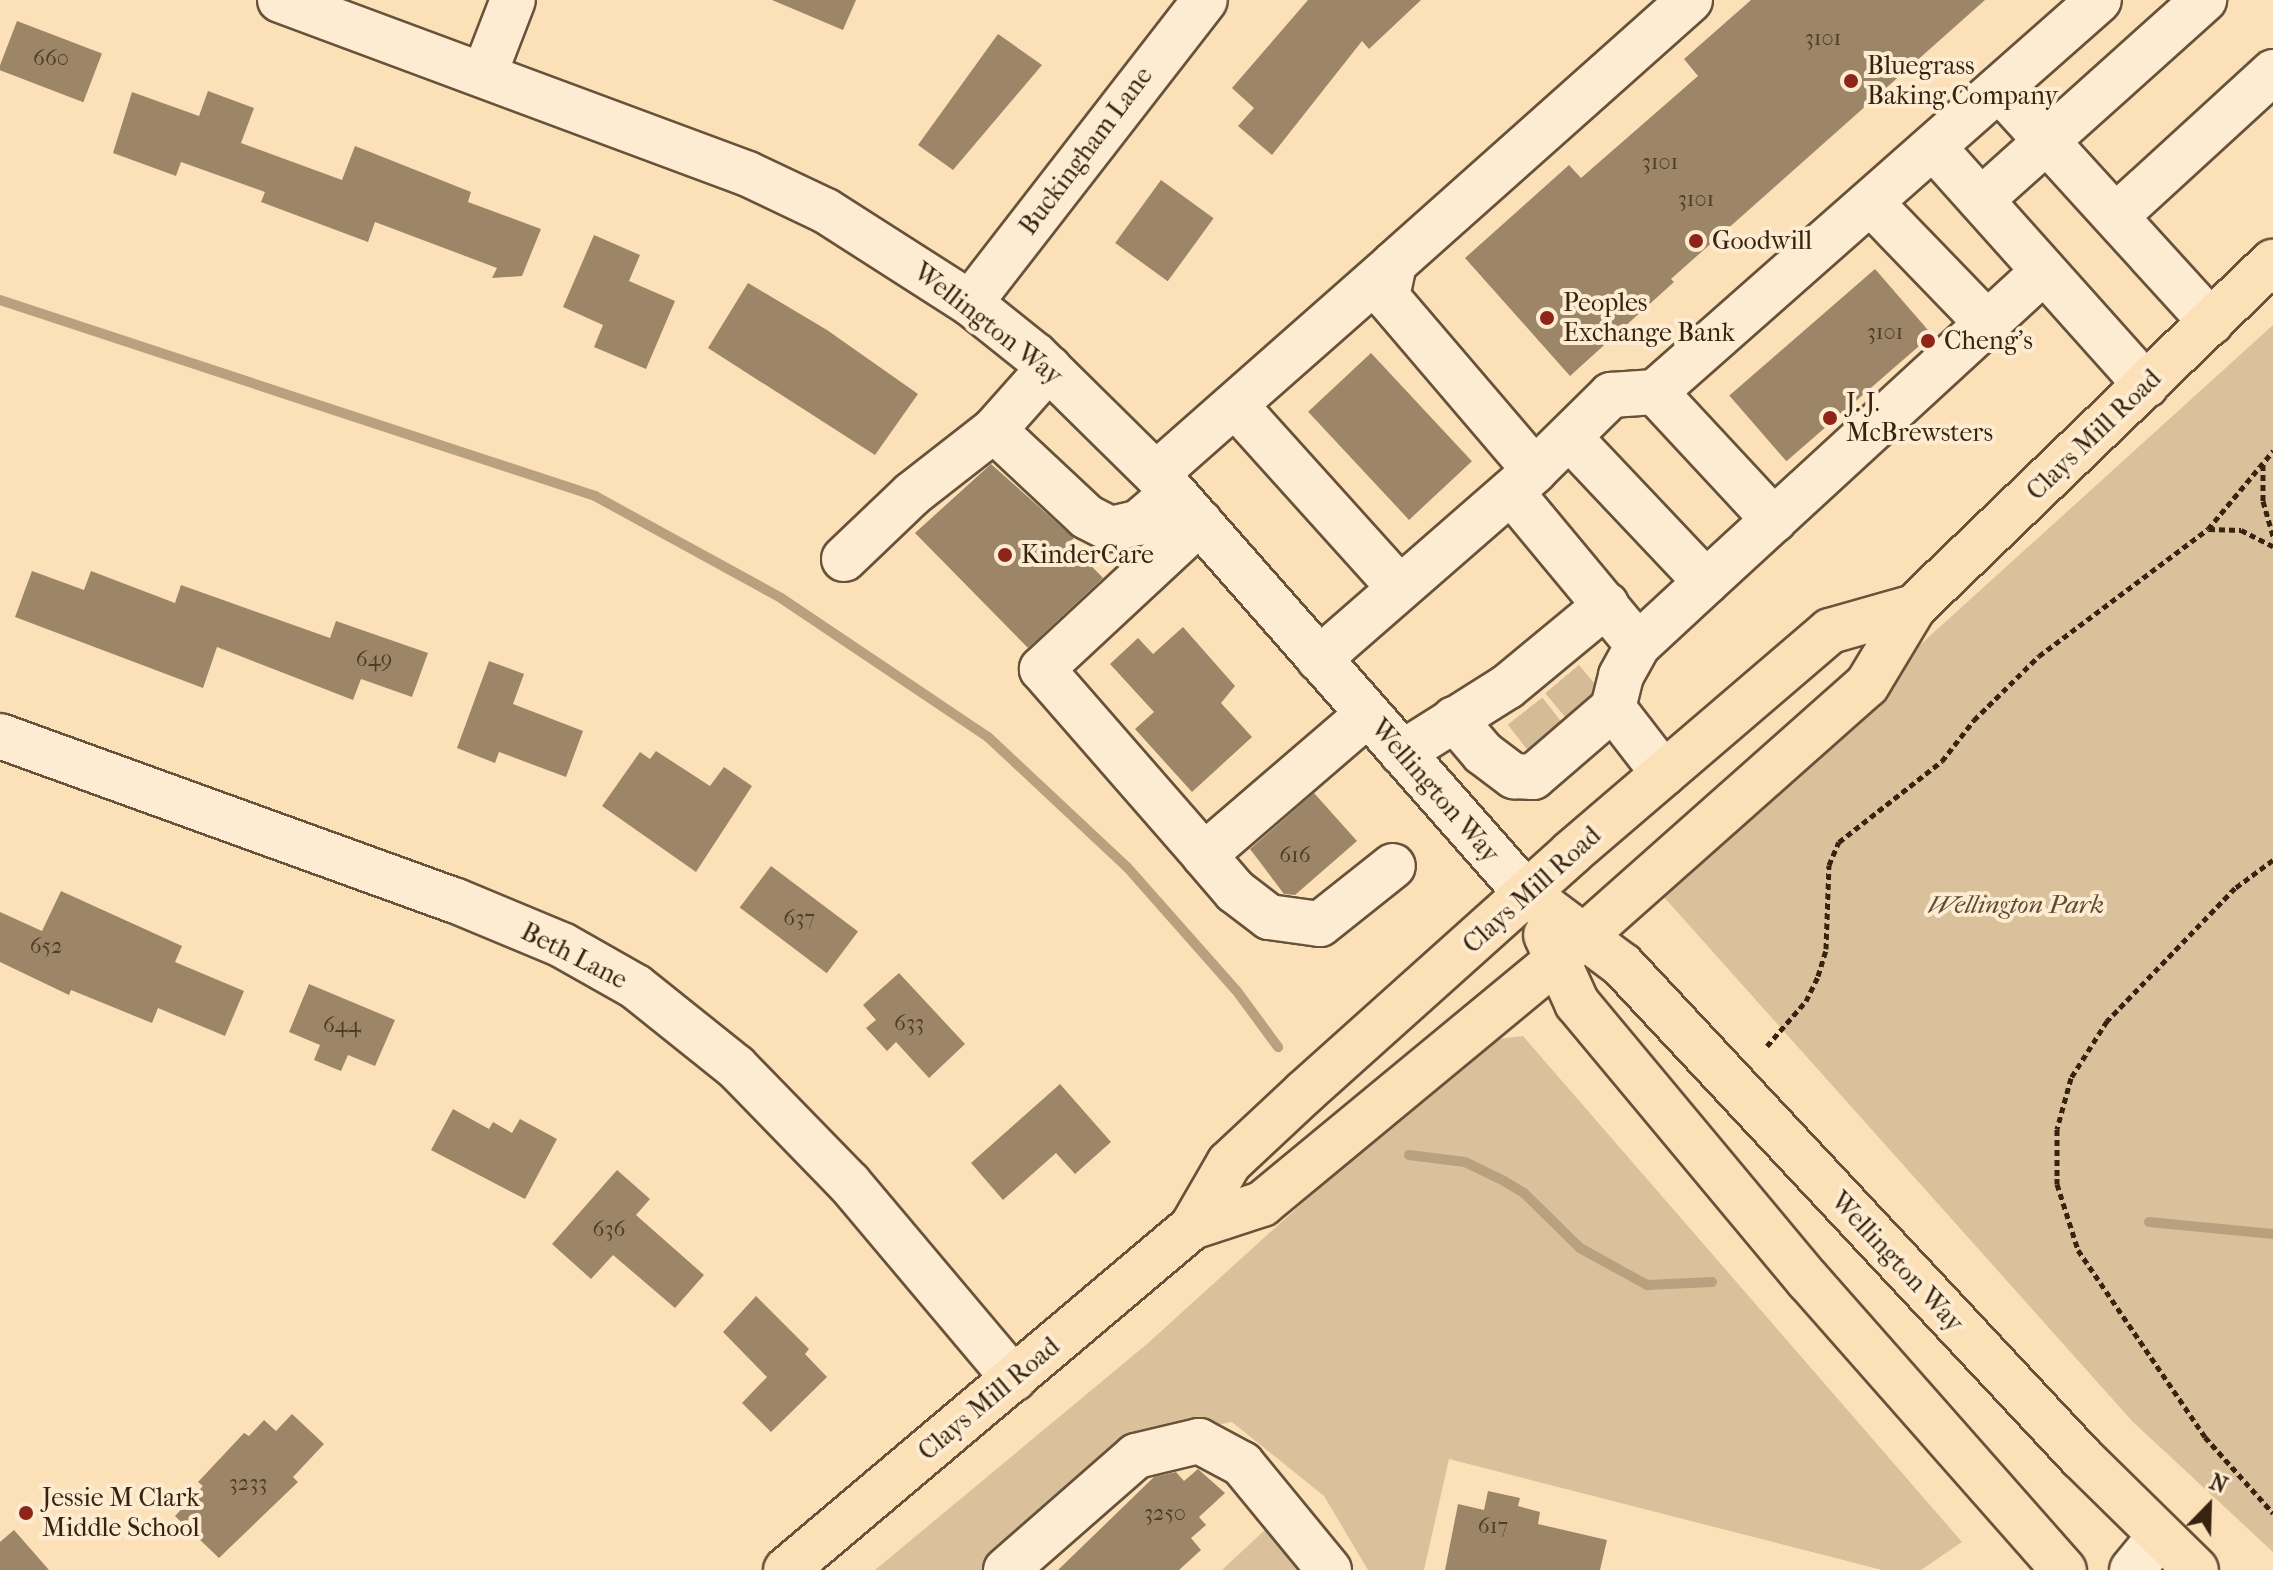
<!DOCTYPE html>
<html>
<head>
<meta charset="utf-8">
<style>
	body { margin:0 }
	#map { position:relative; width:2273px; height:1570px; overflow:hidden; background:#fce1b8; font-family:"IM FELL French Canon",serif }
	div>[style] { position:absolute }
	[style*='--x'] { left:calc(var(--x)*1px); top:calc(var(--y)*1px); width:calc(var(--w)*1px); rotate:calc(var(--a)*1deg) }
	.green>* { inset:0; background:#dbc19b }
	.stream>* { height:10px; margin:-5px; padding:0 5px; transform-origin:5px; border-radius:5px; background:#b9a07f }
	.building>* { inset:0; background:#9d8667; transform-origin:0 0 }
	.minor-tunnel>* { height:44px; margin-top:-22px; transform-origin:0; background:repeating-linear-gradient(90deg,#d5bb96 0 44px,transparent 0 66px) }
	.path>* { height:5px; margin-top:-2.5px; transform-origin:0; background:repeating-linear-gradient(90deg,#372310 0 6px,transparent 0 10px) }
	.roads { filter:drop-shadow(2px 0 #68523a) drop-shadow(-2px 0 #68523a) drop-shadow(0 2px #68523a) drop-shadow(0 -2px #68523a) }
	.minor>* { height:44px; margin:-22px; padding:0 22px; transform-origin:22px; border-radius:22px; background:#fdecd1 }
	.major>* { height:44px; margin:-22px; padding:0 22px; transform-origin:22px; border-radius:22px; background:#fce1b8 }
	.dots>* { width:22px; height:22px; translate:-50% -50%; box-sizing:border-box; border:4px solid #fdecd1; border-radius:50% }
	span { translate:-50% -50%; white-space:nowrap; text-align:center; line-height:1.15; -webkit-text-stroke:8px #fdecd1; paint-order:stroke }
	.number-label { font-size:22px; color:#503c26 }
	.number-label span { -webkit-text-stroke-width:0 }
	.poi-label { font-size:26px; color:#372310 }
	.left { translate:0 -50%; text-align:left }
	.street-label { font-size:26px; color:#372310 }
	.park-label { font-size:26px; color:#604a33; font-style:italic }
	.north { position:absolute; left:2169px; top:1466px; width:80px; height:80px; -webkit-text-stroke:6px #fdecd1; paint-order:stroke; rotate:23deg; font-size:22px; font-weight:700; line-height:32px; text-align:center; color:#372310 }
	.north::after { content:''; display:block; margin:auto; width:28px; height:36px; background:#372310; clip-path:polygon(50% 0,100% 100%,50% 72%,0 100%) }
</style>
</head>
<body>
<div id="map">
	<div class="green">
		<i style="clip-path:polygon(2273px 325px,2273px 1552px,2133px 1422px,1654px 886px)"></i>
		<i style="clip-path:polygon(1523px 1036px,1962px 1542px,1921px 1570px,1882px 1570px,1449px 1459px,1424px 1570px,1368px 1570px,1324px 1496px,1232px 1422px,1142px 1439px,987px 1570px,875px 1570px,1147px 1344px,1481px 1041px)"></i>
		<i style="clip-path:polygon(1268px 1527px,1298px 1570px,1222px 1570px)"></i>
	</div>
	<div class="stream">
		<i style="--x:0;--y:300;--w:626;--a:18.23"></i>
		<i style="--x:595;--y:496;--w:212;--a:28.7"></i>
		<i style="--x:781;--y:598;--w:249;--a:33.9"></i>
		<i style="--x:988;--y:737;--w:190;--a:43.1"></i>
		<i style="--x:1127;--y:867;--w:164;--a:48.5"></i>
		<i style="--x:1236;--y:990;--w:71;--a:53.6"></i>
		<i style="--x:1409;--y:1155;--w:56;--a:7.1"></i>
		<i style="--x:1465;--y:1162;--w:43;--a:26"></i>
		<i style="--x:1504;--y:1181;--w:23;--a:31"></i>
		<i style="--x:1524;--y:1193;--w:78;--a:44.5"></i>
		<i style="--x:1580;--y:1248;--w:77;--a:28.9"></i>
		<i style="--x:1647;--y:1285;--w:65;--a:-2.6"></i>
		<i style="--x:2149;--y:1222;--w:125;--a:5.5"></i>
	</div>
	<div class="building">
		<i style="clip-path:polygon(772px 0,856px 0,843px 30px)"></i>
		<i style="clip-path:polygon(1308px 0,1421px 0,1369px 49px,1362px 41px,1272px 155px,1238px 126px,1254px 108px,1232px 88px)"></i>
		<i style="clip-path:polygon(1751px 0,1985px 0,1671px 279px,1674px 282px,1570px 376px,1465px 258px,1569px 165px,1581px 178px,1698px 76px,1684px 59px)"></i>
		<i style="left:17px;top:21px;width:91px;height:52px;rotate:21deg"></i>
		<i style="clip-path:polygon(998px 34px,1042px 65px,953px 170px,918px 145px)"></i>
		<i style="clip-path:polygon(208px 91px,254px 108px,241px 143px,342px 180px,355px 146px,471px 192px,468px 202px,541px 229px,522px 276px,492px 278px,497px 268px,375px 222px,368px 242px,261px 202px,265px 192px,181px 162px,176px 176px,113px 153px,132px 92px,199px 116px)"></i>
		<i style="left:1161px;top:180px;width:65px;height:78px;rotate:36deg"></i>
		<i style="clip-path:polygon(594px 235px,640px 255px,629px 281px,675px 301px,646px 369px,594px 347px,603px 325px,563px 307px)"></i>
		<i style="left:1875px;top:269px;width:87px;height:193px;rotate:49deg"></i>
		<i style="clip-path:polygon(748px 283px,827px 330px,918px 394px,875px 455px,708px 348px)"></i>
		<i style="left:1371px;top:353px;width:148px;height:86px;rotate:47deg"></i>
		<i style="clip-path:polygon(991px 464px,1074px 538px,1069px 543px,1103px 578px,1028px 648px,915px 533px)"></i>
		<i style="clip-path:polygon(32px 571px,84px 590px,91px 571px,175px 603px,181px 585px,330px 638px,336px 621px,428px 653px,412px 697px,361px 679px,353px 700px,217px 647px,203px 688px,15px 617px)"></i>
		<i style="clip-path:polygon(1183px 627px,1235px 686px,1221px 703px,1252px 737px,1192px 792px,1135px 729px,1154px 712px,1110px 664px,1138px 638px,1153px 654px)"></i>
		<i style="clip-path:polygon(489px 661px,524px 674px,513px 704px,583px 731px,566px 777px,499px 752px,495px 763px,457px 748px)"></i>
		<i style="clip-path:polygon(656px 751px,710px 786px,724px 767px,752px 786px,696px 872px,602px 806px,640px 752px,650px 759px)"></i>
		<i style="clip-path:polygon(1314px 793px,1357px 841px,1295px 895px,1284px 894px,1250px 849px)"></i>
		<i style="left:771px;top:866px;width:109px;height:52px;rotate:37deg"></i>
		<i style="clip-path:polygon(61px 891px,182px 946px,175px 962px,244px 991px,225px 1036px,158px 1008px,152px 1023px,71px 990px,69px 995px,0 962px,0 912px,42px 931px)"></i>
		<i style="clip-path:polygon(899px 973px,965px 1044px,929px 1078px,896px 1042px,887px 1051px,866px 1028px,876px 1020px,863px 1005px)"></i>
		<i style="clip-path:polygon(309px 984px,395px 1020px,375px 1066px,348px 1055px,341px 1071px,314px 1060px,320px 1045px,289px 1032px)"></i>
		<i style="clip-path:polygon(1060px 1084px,1111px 1142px,1075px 1174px,1056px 1153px,1003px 1200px,971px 1163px)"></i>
		<i style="clip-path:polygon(453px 1109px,489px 1129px,493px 1122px,512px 1133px,520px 1119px,557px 1139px,525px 1199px,431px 1150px)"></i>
		<i style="clip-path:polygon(617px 1170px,650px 1199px,636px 1215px,704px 1275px,675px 1308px,613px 1255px,591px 1279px,552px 1244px)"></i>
		<i style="clip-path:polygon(756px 1296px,809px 1349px,805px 1354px,827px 1377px,771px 1432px,742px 1403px,767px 1377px,723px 1332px)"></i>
		<i style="clip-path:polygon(292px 1414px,324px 1444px,293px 1477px,298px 1482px,219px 1558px,175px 1516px,203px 1486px,198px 1482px,244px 1433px,249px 1436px,264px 1420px,276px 1431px)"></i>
		<i style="clip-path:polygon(1198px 1469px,1225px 1493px,1199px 1517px,1206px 1525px,1191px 1538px,1201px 1550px,1179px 1570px,1058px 1570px,1154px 1477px,1176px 1472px,1184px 1481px)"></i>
		<i style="clip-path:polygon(1488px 1491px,1520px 1498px,1518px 1506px,1540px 1512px,1538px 1524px,1607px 1540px,1600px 1570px,1445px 1570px,1458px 1504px,1484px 1510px)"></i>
		<i style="clip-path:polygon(14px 1530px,49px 1570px,0 1570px,0 1542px)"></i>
	</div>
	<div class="minor-tunnel">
		<i style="--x:1562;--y:679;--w:34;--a:50"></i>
		<i style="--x:1525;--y:711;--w:34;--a:52"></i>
	</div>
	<div class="path">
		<i style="--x:2263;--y:464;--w:37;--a:90"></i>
		<i style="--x:2263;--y:501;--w:37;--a:74"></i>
		<i style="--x:2209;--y:529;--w:32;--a:2"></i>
		<i style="--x:2241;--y:530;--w:36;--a:27"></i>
		<i style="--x:2273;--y:860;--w:47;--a:143.6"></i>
		<i style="--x:2235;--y:888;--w:185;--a:133.9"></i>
		<i style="--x:2107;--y:1021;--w:67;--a:122.3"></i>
		<i style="--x:2071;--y:1078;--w:53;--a:105.4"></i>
		<i style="--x:2057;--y:1129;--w:55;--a:90"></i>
		<i style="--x:2057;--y:1184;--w:69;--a:72.3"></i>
		<i style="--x:2078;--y:1250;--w:226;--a:55.8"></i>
		<i style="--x:2205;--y:1437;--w:102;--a:48.2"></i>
		<i style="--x:1767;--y:1046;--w:60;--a:-49.1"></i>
		<i style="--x:1806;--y:1001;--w:28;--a:-64"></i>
		<i style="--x:1818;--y:976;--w:28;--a:-73"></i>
		<i style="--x:1826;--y:949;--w:84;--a:-88"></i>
		<i style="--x:1829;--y:865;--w:25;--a:-67"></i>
		<i style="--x:1839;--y:842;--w:131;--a:-38.2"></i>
		<i style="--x:1942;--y:761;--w:52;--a:-52"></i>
		<i style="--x:1974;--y:720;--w:91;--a:-44.6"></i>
		<i style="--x:2039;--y:656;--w:211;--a:-36.9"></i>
		<i style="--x:2208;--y:529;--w:102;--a:-50.2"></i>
	</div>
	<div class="roads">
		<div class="minor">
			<i style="--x:280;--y:0;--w:499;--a:20.4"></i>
			<i style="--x:748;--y:174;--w:86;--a:25.4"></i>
			<i style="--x:826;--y:211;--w:171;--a:32.6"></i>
			<i style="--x:970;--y:303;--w:83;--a:38.7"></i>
			<i style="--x:1035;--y:355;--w:181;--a:44.6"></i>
			<i style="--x:1164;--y:482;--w:548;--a:48.63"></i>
			<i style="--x:1690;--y:0;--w:397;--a:138.3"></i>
			<i style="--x:1394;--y:264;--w:34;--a:102"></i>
			<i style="--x:1387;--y:297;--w:228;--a:49.5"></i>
			<i style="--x:1535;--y:470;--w:107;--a:-44.6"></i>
			<i style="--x:1611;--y:395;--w:44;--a:-3.9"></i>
			<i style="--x:1655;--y:392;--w:592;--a:-41.44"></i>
			<i style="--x:484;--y:75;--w:80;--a:-68.9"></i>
			<i style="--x:2000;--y:90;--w:314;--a:47.7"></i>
			<i style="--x:1935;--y:149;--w:317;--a:48.2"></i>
			<i style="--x:1981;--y:200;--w:300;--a:-41.9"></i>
			<i style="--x:1871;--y:203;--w:167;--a:46"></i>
			<i style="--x:2116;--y:216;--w:213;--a:-42.5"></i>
			<i style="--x:970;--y:303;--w:383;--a:-52.2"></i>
			<i style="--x:1049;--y:368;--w:83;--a:131.6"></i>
			<i style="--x:994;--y:430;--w:127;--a:43.1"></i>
			<i style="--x:1087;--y:517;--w:27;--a:27"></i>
			<i style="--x:1111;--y:529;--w:28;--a:-13"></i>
			<i style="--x:1138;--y:523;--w:46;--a:-40.6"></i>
			<i style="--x:1655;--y:392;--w:175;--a:47.1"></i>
			<i style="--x:1235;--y:405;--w:246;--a:48"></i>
			<i style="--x:1569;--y:437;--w:199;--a:46.6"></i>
			<i style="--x:1706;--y:582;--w:459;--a:-42.6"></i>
			<i style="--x:1156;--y:474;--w:317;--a:-41.4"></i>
			<i style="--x:1511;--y:492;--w:199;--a:50.3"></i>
			<i style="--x:1638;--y:645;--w:93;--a:-42.8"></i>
			<i style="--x:1200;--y:522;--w:216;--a:137.1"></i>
			<i style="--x:1042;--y:669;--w:247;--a:48.9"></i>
			<i style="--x:1204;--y:855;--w:216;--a:-40.7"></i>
			<i style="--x:844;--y:559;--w:94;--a:-43.7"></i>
			<i style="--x:912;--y:494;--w:104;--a:-38"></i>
			<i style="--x:1638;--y:645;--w:35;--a:119"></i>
			<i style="--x:1621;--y:676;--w:33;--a:104"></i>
			<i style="--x:1613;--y:708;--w:83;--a:52.3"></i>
			<i style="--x:1319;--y:659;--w:284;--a:-41.1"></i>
			<i style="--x:1454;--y:719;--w:45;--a:49.5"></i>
			<i style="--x:1483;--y:753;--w:39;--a:37"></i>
			<i style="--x:1514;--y:776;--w:19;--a:3"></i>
			<i style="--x:1533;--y:777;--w:106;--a:-40.8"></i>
			<i style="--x:0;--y:736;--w:483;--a:19.9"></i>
			<i style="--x:454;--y:900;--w:117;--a:22.6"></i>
			<i style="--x:562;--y:945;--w:85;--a:29.6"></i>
			<i style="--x:636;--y:987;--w:128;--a:38.7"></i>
			<i style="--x:736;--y:1067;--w:162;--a:45.8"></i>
			<i style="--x:849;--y:1183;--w:256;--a:49.9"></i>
			<i style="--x:1402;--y:753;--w:124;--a:-32.2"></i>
			<i style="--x:1507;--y:687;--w:129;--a:-39.6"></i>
			<i style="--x:1204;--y:855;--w:48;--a:49.3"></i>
			<i style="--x:1235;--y:891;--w:43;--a:37.4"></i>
			<i style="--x:1269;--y:917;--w:51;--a:7.8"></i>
			<i style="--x:1320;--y:924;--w:93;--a:-38.5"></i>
			<i style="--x:1006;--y:1570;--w:173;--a:-41.2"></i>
			<i style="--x:1136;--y:1456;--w:65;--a:-13.4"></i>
			<i style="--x:1199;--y:1441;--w:49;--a:28.1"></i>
			<i style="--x:1242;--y:1464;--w:137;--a:50.6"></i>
			<i style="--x:2132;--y:1570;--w:44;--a:-50.5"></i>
		</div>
		<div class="major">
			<i style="--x:1526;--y:893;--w:120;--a:36.9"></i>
			<i style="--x:1622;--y:965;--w:673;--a:46.99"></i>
			<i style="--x:2081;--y:1457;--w:161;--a:44.5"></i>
			<i style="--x:1546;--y:935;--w:75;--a:65.5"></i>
			<i style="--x:1577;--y:1003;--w:361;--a:50.2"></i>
			<i style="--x:1808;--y:1280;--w:387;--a:48.6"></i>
			<i style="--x:1192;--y:1227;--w:74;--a:-18.2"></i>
			<i style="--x:1262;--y:1204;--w:383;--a:-39.6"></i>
			<i style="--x:1557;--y:960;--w:414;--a:-41.6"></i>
			<i style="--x:1867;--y:685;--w:91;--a:-58.9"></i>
			<i style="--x:1914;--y:607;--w:498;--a:-43.9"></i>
			<i style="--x:786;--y:1570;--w:531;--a:-40.19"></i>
			<i style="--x:1192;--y:1227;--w:74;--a:-60"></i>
			<i style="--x:1229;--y:1163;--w:104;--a:-43.1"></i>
			<i style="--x:1305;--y:1092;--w:358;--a:-41.9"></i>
			<i style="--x:1571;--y:853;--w:341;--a:-40.6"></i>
			<i style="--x:1830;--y:631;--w:87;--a:-15.9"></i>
		</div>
	</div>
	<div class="dots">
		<i style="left:1851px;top:81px;background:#8f2418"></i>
		<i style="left:1696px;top:241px;background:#8f2418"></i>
		<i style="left:1547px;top:318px;background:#8f2418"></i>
		<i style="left:1928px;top:341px;background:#8f2418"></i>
		<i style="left:1830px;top:418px;background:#8f2418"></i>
		<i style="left:1005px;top:555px;background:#8f2418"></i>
		<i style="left:26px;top:1513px;background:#8f2418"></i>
	</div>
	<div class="number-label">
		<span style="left:1823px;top:39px">3101</span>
		<span style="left:51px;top:59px">660</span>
		<span style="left:1660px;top:163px">3101</span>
		<span style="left:1696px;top:200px">3101</span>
		<span style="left:1885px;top:333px">3101</span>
		<span style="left:374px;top:660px">649</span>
		<span style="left:1295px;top:856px">616</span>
		<span style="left:799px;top:919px">637</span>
		<span style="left:46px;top:947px">652</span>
		<span style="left:909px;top:1024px">633</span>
		<span style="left:342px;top:1026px">644</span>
		<span style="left:609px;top:1230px">636</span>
		<span style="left:248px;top:1484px">3233</span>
		<span style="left:1165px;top:1514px">3250</span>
		<span style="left:1493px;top:1527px">617</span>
	</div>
	<div class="poi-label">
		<span class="left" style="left:1867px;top:81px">Bluegrass<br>Baking Company</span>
		<span class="left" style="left:1712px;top:241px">Goodwill</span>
		<span class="left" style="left:1563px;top:318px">Peoples<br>Exchange Bank</span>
		<span class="left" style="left:1944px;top:341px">Cheng's</span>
		<span class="left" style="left:1846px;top:418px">J. J.<br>McBrewsters</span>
		<span class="left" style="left:1021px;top:555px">KinderCare</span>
		<span class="left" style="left:42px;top:1513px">Jessie M Clark<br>Middle School</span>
	</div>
	<div class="street-label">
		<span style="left:1086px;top:151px;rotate:-53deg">Buckingham Lane</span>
		<span style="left:988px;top:324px;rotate:38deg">Wellington Way</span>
		<span style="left:2094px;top:435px;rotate:-44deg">Clays Mill Road</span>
		<span style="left:1435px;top:791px;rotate:49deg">Wellington Way</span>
		<span style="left:1532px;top:890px;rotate:-42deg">Clays Mill Road</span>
		<span style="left:574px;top:956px;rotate:27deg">Beth Lane</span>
		<span style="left:1897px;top:1262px;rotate:47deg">Wellington Way</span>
		<span style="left:989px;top:1399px;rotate:-40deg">Clays Mill Road</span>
	</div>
	<div class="park-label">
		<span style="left:2016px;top:905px">Wellington Park</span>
	</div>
	<div class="north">N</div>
</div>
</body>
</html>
